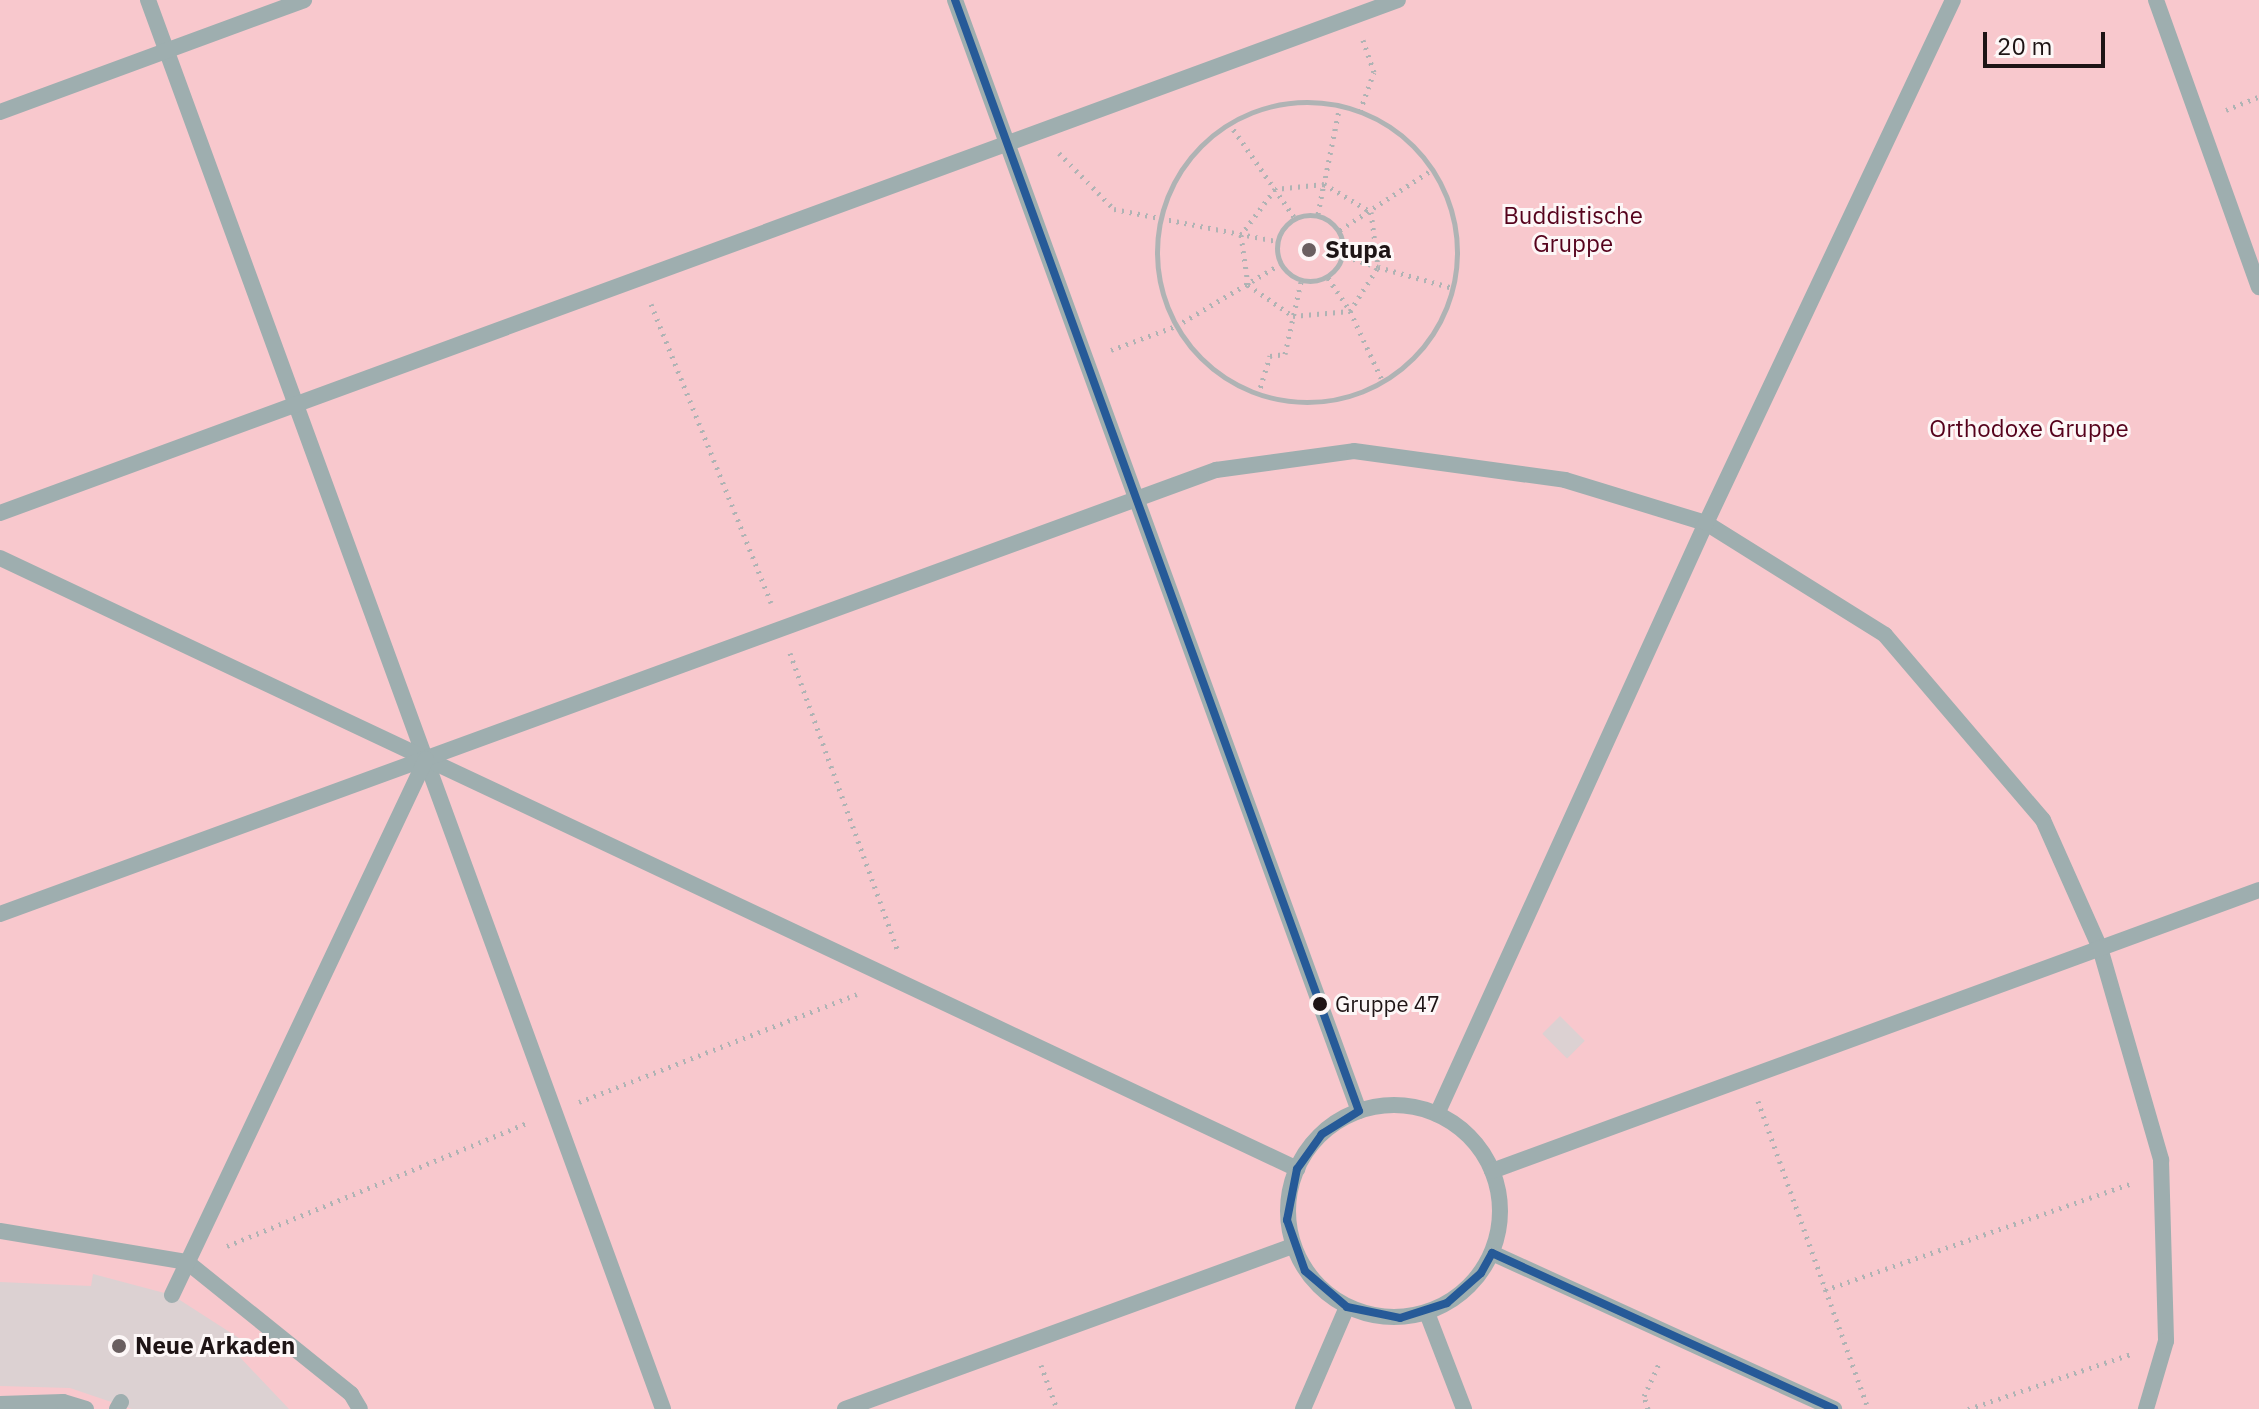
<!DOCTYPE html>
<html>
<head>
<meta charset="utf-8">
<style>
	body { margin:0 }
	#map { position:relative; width:2259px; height:1409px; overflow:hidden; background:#f7eaeb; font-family:"IBM Plex Sans",sans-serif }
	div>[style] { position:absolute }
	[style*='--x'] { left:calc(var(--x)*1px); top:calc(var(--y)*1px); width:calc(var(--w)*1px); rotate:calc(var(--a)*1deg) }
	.green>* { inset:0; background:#f8c8cd; transform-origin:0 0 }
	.building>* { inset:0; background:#dcd1d2; transform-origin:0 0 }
	.path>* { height:5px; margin-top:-2.5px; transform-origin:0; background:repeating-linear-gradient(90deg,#afb3b4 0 2px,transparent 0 8px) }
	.path>.ring { margin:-2.5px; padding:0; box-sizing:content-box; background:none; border:5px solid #afb3b4; border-radius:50% }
	.service>* { height:16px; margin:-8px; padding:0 8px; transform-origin:8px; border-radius:8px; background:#9eaeaf }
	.service>.ring { margin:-8px; padding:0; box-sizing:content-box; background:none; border:16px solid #9eaeaf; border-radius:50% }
	.bus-1>* { height:8px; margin:-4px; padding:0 4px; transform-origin:4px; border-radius:4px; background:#265a98 }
	.dots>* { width:22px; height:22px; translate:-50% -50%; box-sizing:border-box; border:4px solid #fdf7f7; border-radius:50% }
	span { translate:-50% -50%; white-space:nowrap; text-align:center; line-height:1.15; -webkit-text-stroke:6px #fdf7f7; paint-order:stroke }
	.bus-label { font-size:22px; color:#1e1415 }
	.left { translate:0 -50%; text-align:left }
	.park-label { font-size:24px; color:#55021c }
	.poi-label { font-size:24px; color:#1e1415; font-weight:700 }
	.scale { position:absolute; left:1983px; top:32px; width:122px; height:36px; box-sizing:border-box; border:4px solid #1e1415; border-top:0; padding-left:10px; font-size:24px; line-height:28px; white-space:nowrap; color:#1e1415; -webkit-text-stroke:6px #fdf7f7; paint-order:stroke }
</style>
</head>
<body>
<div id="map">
	<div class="green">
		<i style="left:0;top:0;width:2259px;height:1409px"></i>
	</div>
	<div class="building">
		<i style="left:1560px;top:1016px;width:35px;height:25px;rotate:45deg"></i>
		<i style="clip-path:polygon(93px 1274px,172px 1295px,242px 1340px,235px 1352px,289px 1409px,132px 1409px,70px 1388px,0 1386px,0 1282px,91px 1286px)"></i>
	</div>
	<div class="path">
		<i class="ring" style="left:1157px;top:102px;width:295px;height:295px"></i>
		<i style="--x:1340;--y:105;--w:81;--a:101.4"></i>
		<i style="--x:1324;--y:184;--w:55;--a:30.8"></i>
		<i style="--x:1371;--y:212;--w:55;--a:82.7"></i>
		<i style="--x:1378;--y:267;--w:36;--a:-162"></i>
		<i style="--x:2226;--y:110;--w:35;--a:-22"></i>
		<i style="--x:1360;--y:111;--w:41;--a:-70.3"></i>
		<i style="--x:1374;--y:72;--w:34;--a:-109"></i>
		<i style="--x:1229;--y:123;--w:114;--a:55.3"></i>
		<i style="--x:1059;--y:153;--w:78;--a:45.5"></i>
		<i style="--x:1114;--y:209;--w:164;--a:11.2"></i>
		<i style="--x:1318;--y:214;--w:31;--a:-79"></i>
		<i style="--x:1324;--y:184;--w:49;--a:174.2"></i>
		<i style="--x:1275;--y:189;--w:57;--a:126.5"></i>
		<i style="--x:1241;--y:235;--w:50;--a:82"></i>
		<i style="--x:1248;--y:285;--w:55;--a:34.6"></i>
		<i style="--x:1293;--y:316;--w:57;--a:-5"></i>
		<i style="--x:1350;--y:311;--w:52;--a:-57.5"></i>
		<i style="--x:1378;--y:267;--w:78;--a:15.6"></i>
		<i class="ring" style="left:1277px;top:215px;width:61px;height:61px"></i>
		<i style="--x:1340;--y:230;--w:111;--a:-33.3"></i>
		<i style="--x:1328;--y:278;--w:40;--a:56"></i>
		<i style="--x:1350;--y:311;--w:78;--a:65.1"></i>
		<i style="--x:651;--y:304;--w:322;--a:68.1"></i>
		<i style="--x:1111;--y:350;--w:69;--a:-20.3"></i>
		<i style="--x:1176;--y:326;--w:120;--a:-30.6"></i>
		<i style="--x:1258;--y:395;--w:41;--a:-72.9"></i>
		<i style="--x:1270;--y:356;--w:15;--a:-8"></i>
		<i style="--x:1285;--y:354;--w:74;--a:-77.5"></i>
		<i style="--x:790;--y:653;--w:315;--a:70.1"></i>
		<i style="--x:1758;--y:1101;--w:327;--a:70.3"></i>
		<i style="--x:579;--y:1102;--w:298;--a:-21.2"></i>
		<i style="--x:227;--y:1246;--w:326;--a:-22.3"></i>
		<i style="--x:1825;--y:1290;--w:326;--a:-19.2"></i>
		<i style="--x:1041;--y:1365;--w:47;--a:70"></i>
		<i style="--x:1648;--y:1409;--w:14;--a:-107"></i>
		<i style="--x:1644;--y:1396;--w:38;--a:-65"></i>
		<i style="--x:1968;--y:1409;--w:175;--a:-18.6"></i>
	</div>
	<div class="service">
		<i style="--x:148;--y:0;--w:1500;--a:69.92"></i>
		<i style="--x:955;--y:0;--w:1182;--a:70.02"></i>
		<i style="--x:2156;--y:0;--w:305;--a:70.3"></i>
		<i style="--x:0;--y:112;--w:324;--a:-20.2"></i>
		<i style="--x:0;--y:513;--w:1489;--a:-20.15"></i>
		<i style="--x:0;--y:558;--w:1434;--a:25.22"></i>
		<i style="--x:0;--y:914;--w:1295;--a:-20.06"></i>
		<i style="--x:1216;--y:470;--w:139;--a:-7.8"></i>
		<i style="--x:1354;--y:451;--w:213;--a:7.8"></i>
		<i style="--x:1565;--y:480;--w:147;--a:17"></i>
		<i style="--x:1706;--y:523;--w:211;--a:32"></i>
		<i style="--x:1885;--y:635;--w:243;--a:49.5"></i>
		<i style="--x:2043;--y:820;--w:140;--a:66"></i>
		<i style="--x:2100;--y:948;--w:221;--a:73.9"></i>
		<i style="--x:2161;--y:1160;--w:181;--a:88.4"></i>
		<i style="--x:2166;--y:1341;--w:71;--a:106.4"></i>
		<i class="ring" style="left:1288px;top:1105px;width:196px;height:196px"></i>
		<i style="--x:1437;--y:1114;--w:649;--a:-65.53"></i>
		<i style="--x:1706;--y:523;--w:578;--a:-64.72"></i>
		<i style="--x:1492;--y:1171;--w:817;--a:-20.12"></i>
		<i style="--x:0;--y:1231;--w:190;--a:9.4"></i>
		<i style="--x:187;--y:1262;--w:211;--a:38.8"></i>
		<i style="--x:351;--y:1394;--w:17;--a:59"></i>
		<i style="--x:1492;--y:1253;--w:376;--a:24.5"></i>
		<i style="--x:172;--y:1295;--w:593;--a:-64.64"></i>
		<i style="--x:1427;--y:1313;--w:103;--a:68.9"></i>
		<i style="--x:0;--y:1404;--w:63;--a:-1.8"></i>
		<i style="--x:63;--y:1402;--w:24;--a:17"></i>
		<i style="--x:117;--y:1409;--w:8;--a:-60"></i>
		<i style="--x:845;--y:1409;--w:477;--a:-20"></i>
		<i style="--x:1303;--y:1409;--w:111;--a:-66.7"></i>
	</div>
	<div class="bus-1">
		<i style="--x:955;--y:0;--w:1182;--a:70.02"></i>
		<i style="--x:1359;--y:1111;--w:44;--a:148.1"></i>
		<i style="--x:1322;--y:1134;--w:43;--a:125.5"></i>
		<i style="--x:1297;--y:1169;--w:52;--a:101.1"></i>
		<i style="--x:1287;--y:1220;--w:54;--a:70.6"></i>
		<i style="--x:1305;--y:1271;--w:55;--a:40.6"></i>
		<i style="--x:1347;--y:1307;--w:54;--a:11.7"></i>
		<i style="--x:1400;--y:1318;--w:49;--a:-17.7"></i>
		<i style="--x:1447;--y:1303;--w:45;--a:-41.4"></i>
		<i style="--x:1481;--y:1273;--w:23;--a:-61"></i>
		<i style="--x:1492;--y:1253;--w:376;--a:24.5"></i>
	</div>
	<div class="dots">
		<i style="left:1309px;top:250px;background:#6a5f60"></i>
		<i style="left:1320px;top:1004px;background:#1e1415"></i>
		<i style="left:119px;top:1346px;background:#6a5f60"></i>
	</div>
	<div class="bus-label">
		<span class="left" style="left:1335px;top:1004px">Gruppe 47</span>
	</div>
	<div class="park-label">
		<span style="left:1573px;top:230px">Buddistische<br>Gruppe</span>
		<span style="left:2029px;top:429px">Orthodoxe Gruppe</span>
	</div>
	<div class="poi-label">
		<span class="left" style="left:1325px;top:250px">Stupa</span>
		<span class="left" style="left:135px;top:1346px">Neue Arkaden</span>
	</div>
	<div class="scale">20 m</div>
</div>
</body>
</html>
